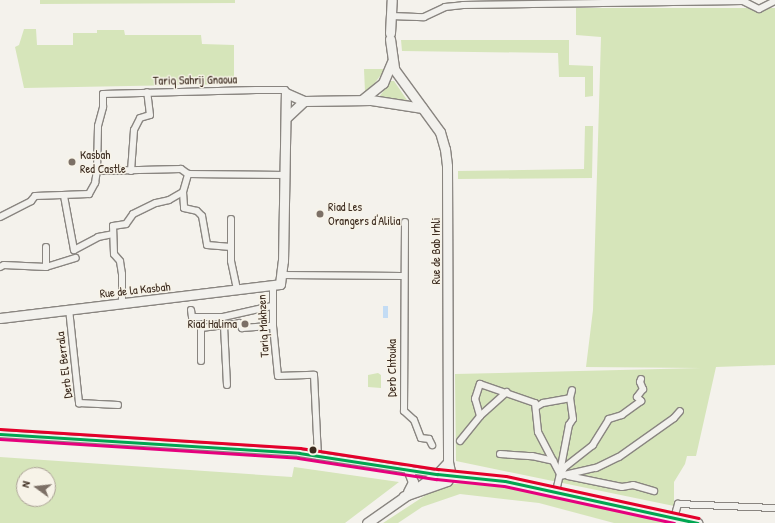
<!DOCTYPE html>
<html>
<head>
<meta charset="utf-8">
<style>
	body { margin:0 }
	#map { position:relative; width:775px; height:523px; overflow:hidden; background:#f4f2ec; font-family:"Patrick Hand",sans-serif }
	div>[style] { position:absolute }
	[style*='--x'] { left:calc(var(--x)*1px); top:calc(var(--y)*1px); width:calc(var(--w)*1px); rotate:calc(var(--a)*1deg) }
	.green>* { inset:0; background:#d6e5ba }
	.water>* { inset:0; background:#c3dcf4; transform-origin:0 0 }
	.roads { filter:drop-shadow(1px 0 #898580) drop-shadow(-1px 0 #898580) drop-shadow(0 1px #898580) drop-shadow(0 -1px #898580) }
	.street>* { height:6px; margin:-3px; padding:0 3px; transform-origin:3px; border-radius:3px; background:#f2f1ed }
	.secondary>* { height:9px; margin:-4.5px; padding:0 4.5px; transform-origin:4.5px; border-radius:4.5px; background:#f2f1ed }
	.bus-1>* { height:3px; margin:-1.5px; padding:0 1.5px; transform-origin:1.5px; border-radius:1.5px; background:#00a651 }
	.bus-2>* { height:3px; margin:-1.5px; padding:0 1.5px; transform-origin:1.5px; border-radius:1.5px; background:#e5007d }
	.bus-3>* { height:3px; margin:-1.5px; padding:0 1.5px; transform-origin:1.5px; border-radius:1.5px; background:#e4002b }
	.dots>* { width:11px; height:11px; translate:-50% -50%; box-sizing:border-box; border:2px solid #f7f3e8; border-radius:50% }
	span { translate:-50% -50%; white-space:nowrap; text-align:center; line-height:1.15; -webkit-text-stroke:3px #f7f3e8; paint-order:stroke }
	.street-label { font-size:12px; color:#3b2a1e }
	.poi-label { font-size:12px; color:#3b2a1e }
	.left { translate:0 -50%; text-align:left }
	.right { translate:-100% -50%; text-align:right }
	.north { position:absolute; left:16px; top:467px; width:40px; height:40px; box-sizing:border-box; background:#f7f3e8; border:1px solid #aca397; border-radius:50%; rotate:285deg; font-size:11px; font-weight:700; line-height:16px; text-align:center; color:#3b2a1e }
	.north::after { content:''; display:block; margin:auto; width:14px; height:18px; background:#7c7066; clip-path:polygon(50% 0,100% 100%,50% 72%,0 100%) }
</style>
</head>
<body>
<div id="map">
	<div class="green">
		<i style="clip-path:polygon(40px 0,235px 0,235px 3px,40px 4px)"></i>
		<i style="clip-path:polygon(576px 8px,775px 8px,775px 365px,716px 367px,696px 456px,687px 456px,685px 464px,674px 482px,674px 506px,456px 461px,455px 374px,701px 368px,586px 367px,593px 310px,601px 37px,576px 35px)"></i>
		<i style="clip-path:polygon(24px 29px,36px 29px,37px 45px,73px 45px,73px 33px,97px 33px,97px 30px,124px 30px,125px 35px,201px 35px,202px 44px,234px 45px,234px 84px,24px 88px,15px 47px,19px 45px)"></i>
		<i style="clip-path:polygon(401px 40px,569px 40px,569px 65px,593px 66px,593px 96px,585px 97px,585px 77px,559px 77px,558px 53px,402px 51px)"></i>
		<i style="clip-path:polygon(364px 69px,383px 69px,384px 71px,370px 89px,365px 92px)"></i>
		<i style="clip-path:polygon(391px 81px,394px 81px,407px 100px,405px 102px,379px 97px)"></i>
		<i style="clip-path:polygon(585px 126px,593px 126px,592px 178px,458px 179px,458px 171px,584px 169px)"></i>
		<i style="clip-path:polygon(378px 373px,381px 375px,381px 388px,368px 387px,368px 375px)"></i>
		<i style="clip-path:polygon(evenodd,0 457px,292px 477px,294px 467px,399px 482px,345px 523px,0 523px,0 457px,24px 475px,48px 475px,48px 499px,24px 499px,24px 475px)"></i>
		<i style="clip-path:polygon(462px 483px,517px 489px,668px 523px,614px 523px,539px 503px,460px 494px,422px 507px,398px 523px,383px 523px,432px 491px,444px 485px)"></i>
	</div>
	<div class="water">
		<i style="left:383px;top:306px;width:5px;height:12px"></i>
	</div>
	<div class="roads">
		<div class="street">
			<i style="--x:391;--y:16;--w:33;--a:2"></i>
			<i style="--x:424;--y:17;--w:23;--a:-25"></i>
			<i style="--x:445;--y:7;--w:18;--a:-6"></i>
			<i style="--x:463;--y:5;--w:280;--a:-0.8"></i>
			<i style="--x:743;--y:1;--w:18;--a:27"></i>
			<i style="--x:759;--y:9;--w:18;--a:-27"></i>
			<i style="--x:97;--y:171;--w:45;--a:-88.7"></i>
			<i style="--x:98;--y:126;--w:20;--a:-75"></i>
			<i style="--x:103;--y:107;--w:13;--a:-90"></i>
			<i style="--x:103;--y:94;--w:153;--a:-1.5"></i>
			<i style="--x:256;--y:90;--w:29;--a:0"></i>
			<i style="--x:285;--y:90;--w:3;--a:72"></i>
			<i style="--x:131;--y:171;--w:41;--a:-85.8"></i>
			<i style="--x:134;--y:130;--w:13;--a:-63"></i>
			<i style="--x:140;--y:118;--w:10;--a:-17"></i>
			<i style="--x:150;--y:115;--w:23;--a:-97"></i>
			<i style="--x:188;--y:174;--w:98;--a:0.6"></i>
			<i style="--x:183;--y:192;--w:16;--a:86"></i>
			<i style="--x:184;--y:208;--w:13;--a:13"></i>
			<i style="--x:197;--y:211;--w:7;--a:45"></i>
			<i style="--x:202;--y:216;--w:29;--a:80"></i>
			<i style="--x:207;--y:245;--w:24;--a:5"></i>
			<i style="--x:64;--y:196;--w:55;--a:79.5"></i>
			<i style="--x:74;--y:250;--w:27;--a:-28"></i>
			<i style="--x:98;--y:237;--w:15;--a:-11"></i>
			<i style="--x:0;--y:217;--w:35;--a:-27"></i>
			<i style="--x:31;--y:201;--w:6;--a:-51"></i>
			<i style="--x:35;--y:196;--w:54;--a:-2.1"></i>
			<i style="--x:89;--y:194;--w:13;--a:-61"></i>
			<i style="--x:95;--y:183;--w:12;--a:-81"></i>
			<i style="--x:97;--y:171;--w:84;--a:-1.4"></i>
			<i style="--x:181;--y:169;--w:9;--a:36"></i>
			<i style="--x:231;--y:219;--w:42;--a:90"></i>
			<i style="--x:231;--y:261;--w:30;--a:78"></i>
			<i style="--x:405;--y:222;--w:189;--a:90.3"></i>
			<i style="--x:404;--y:411;--w:13;--a:42"></i>
			<i style="--x:414;--y:420;--w:19;--a:69"></i>
			<i style="--x:421;--y:438;--w:8;--a:7"></i>
			<i style="--x:429;--y:439;--w:7;--a:63"></i>
			<i style="--x:46;--y:247;--w:20;--a:90"></i>
			<i style="--x:46;--y:267;--w:31;--a:-17"></i>
			<i style="--x:0;--y:267;--w:4;--a:-27"></i>
			<i style="--x:4;--y:265;--w:42;--a:2.7"></i>
			<i style="--x:283;--y:275;--w:119;--a:0.5"></i>
			<i style="--x:273;--y:286;--w:40;--a:90"></i>
			<i style="--x:273;--y:326;--w:50;--a:84.3"></i>
			<i style="--x:278;--y:376;--w:36;--a:-2"></i>
			<i style="--x:314;--y:375;--w:81;--a:87.2"></i>
			<i style="--x:122;--y:305;--w:31;--a:-90"></i>
			<i style="--x:122;--y:274;--w:13;--a:-99"></i>
			<i style="--x:120;--y:261;--w:9;--a:-131"></i>
			<i style="--x:114;--y:254;--w:28;--a:-92"></i>
			<i style="--x:113;--y:226;--w:13;--a:-9"></i>
			<i style="--x:126;--y:224;--w:12;--a:-55"></i>
			<i style="--x:133;--y:214;--w:25;--a:-26"></i>
			<i style="--x:156;--y:203;--w:13;--a:-13"></i>
			<i style="--x:169;--y:200;--w:16;--a:-30"></i>
			<i style="--x:183;--y:192;--w:19;--a:-74"></i>
			<i style="--x:69;--y:309;--w:95;--a:83.9"></i>
			<i style="--x:79;--y:403;--w:39;--a:3"></i>
			<i style="--x:191;--y:310;--w:7;--a:82"></i>
			<i style="--x:192;--y:317;--w:31;--a:0"></i>
			<i style="--x:223;--y:317;--w:50;--a:-12.7"></i>
			<i style="--x:224;--y:326;--w:59;--a:87.1"></i>
			<i style="--x:201;--y:361;--w:33;--a:-90"></i>
			<i style="--x:201;--y:328;--w:38;--a:-7"></i>
			<i style="--x:239;--y:323;--w:6;--a:59"></i>
			<i style="--x:242;--y:328;--w:31;--a:-4"></i>
			<i style="--x:641;--y:379;--w:3;--a:108"></i>
			<i style="--x:640;--y:382;--w:8;--a:67"></i>
			<i style="--x:643;--y:389;--w:10;--a:127"></i>
			<i style="--x:637;--y:397;--w:6;--a:45"></i>
			<i style="--x:641;--y:401;--w:24;--a:144"></i>
			<i style="--x:622;--y:415;--w:14;--a:163"></i>
			<i style="--x:609;--y:419;--w:31;--a:122"></i>
			<i style="--x:593;--y:445;--w:37;--a:142"></i>
			<i style="--x:564;--y:468;--w:9;--a:117"></i>
			<i style="--x:560;--y:476;--w:37;--a:-13"></i>
			<i style="--x:596;--y:468;--w:25;--a:-26"></i>
			<i style="--x:619;--y:457;--w:67;--a:-35.3"></i>
			<i style="--x:674;--y:418;--w:9;--a:-49"></i>
			<i style="--x:536;--y:407;--w:8;--a:-30"></i>
			<i style="--x:543;--y:403;--w:27;--a:-10"></i>
			<i style="--x:480;--y:416;--w:18;--a:-106"></i>
			<i style="--x:475;--y:399;--w:16;--a:-72"></i>
			<i style="--x:480;--y:384;--w:58;--a:19.1"></i>
			<i style="--x:535;--y:403;--w:29;--a:84"></i>
			<i style="--x:538;--y:432;--w:47;--a:62.4"></i>
			<i style="--x:560;--y:474;--w:18;--a:103"></i>
			<i style="--x:0;--y:434;--w:300;--a:3.6"></i>
			<i style="--x:299;--y:453;--w:140;--a:8.7"></i>
			<i style="--x:460;--y:441;--w:32;--a:-51"></i>
			<i style="--x:480;--y:416;--w:36;--a:-42"></i>
			<i style="--x:500;--y:454;--w:32;--a:4"></i>
			<i style="--x:532;--y:456;--w:22;--a:13"></i>
			<i style="--x:560;--y:472;--w:48;--a:-79.2"></i>
			<i style="--x:569;--y:425;--w:7;--a:-56"></i>
			<i style="--x:573;--y:419;--w:21;--a:-98"></i>
			<i style="--x:570;--y:398;--w:8;--a:-76"></i>
			<i style="--x:568;--y:476;--w:55;--a:11.5"></i>
			<i style="--x:622;--y:487;--w:11;--a:-10"></i>
			<i style="--x:633;--y:485;--w:22;--a:16"></i>
			<i style="--x:674;--y:518;--w:15;--a:-74"></i>
			<i style="--x:678;--y:504;--w:97;--a:2.4"></i>
		</div>
		<div class="secondary">
			<i style="--x:390;--y:33;--w:33;--a:-87"></i>
			<i style="--x:390;--y:39;--w:30;--a:82"></i>
			<i style="--x:394;--y:69;--w:78;--a:53.9"></i>
			<i style="--x:440;--y:132;--w:18;--a:74"></i>
			<i style="--x:445;--y:149;--w:17;--a:83"></i>
			<i style="--x:447;--y:166;--w:296;--a:89.8"></i>
			<i style="--x:448;--y:462;--w:14;--a:78"></i>
			<i style="--x:451;--y:476;--w:6;--a:129"></i>
			<i style="--x:447;--y:481;--w:46;--a:160.8"></i>
			<i style="--x:363;--y:99;--w:26;--a:-39"></i>
			<i style="--x:383;--y:83;--w:23;--a:-67"></i>
			<i style="--x:287;--y:117;--w:23;--a:-43"></i>
			<i style="--x:0;--y:318;--w:282;--a:-6.9"></i>
			<i style="--x:280;--y:284;--w:23;--a:-83"></i>
			<i style="--x:283;--y:261;--w:168;--a:-89"></i>
			<i style="--x:286;--y:93;--w:20;--a:24"></i>
			<i style="--x:304;--y:101;--w:67;--a:-0.9"></i>
			<i style="--x:371;--y:100;--w:52;--a:8.9"></i>
			<i style="--x:408;--y:469;--w:14;--a:69"></i>
			<i style="--x:413;--y:482;--w:11;--a:117"></i>
			<i style="--x:437;--y:474;--w:68;--a:5.9"></i>
			<i style="--x:505;--y:481;--w:197;--a:12.3"></i>
			<i style="--x:367;--y:523;--w:85;--a:-35"></i>
			<i style="--x:437;--y:474;--w:16;--a:-47"></i>
		</div>
	</div>
	<div class="bus-1">
		<i style="--x:0;--y:434;--w:300;--a:3.6"></i>
		<i style="--x:299;--y:453;--w:140;--a:8.7"></i>
		<i style="--x:437;--y:474;--w:68;--a:5.9"></i>
		<i style="--x:505;--y:481;--w:197;--a:12.3"></i>
	</div>
	<div class="bus-2">
		<i style="--x:0;--y:439;--w:299;--a:3.6"></i>
		<i style="--x:298;--y:458;--w:140;--a:8.7"></i>
		<i style="--x:436;--y:479;--w:68;--a:5.9"></i>
		<i style="--x:504;--y:486;--w:174;--a:12.3"></i>
	</div>
	<div class="bus-3">
		<i style="--x:0;--y:429;--w:301;--a:3.6"></i>
		<i style="--x:300;--y:448;--w:140;--a:8.7"></i>
		<i style="--x:438;--y:469;--w:68;--a:5.9"></i>
		<i style="--x:506;--y:476;--w:197;--a:12.3"></i>
	</div>
	<div class="dots">
		<i style="left:72px;top:162px;background:#7c7066"></i>
		<i style="left:320px;top:214px;background:#7c7066"></i>
		<i style="left:245px;top:324px;background:#7c7066"></i>
		<i style="left:313px;top:450px;background:#3b2a1e"></i>
	</div>
	<div class="street-label">
		<span style="left:195px;top:80px;rotate:-1deg">Tariq Sahrij Gnaoua</span>
		<span style="left:436px;top:251px;rotate:-90deg">Rue de Bab Irhli</span>
		<span style="left:135px;top:290px;rotate:-6deg">Rue de la Kasbah</span>
		<span style="left:263px;top:326px;rotate:-93deg">Tariq Makhzen</span>
		<span style="left:64px;top:365px;rotate:-97deg">Derb El Berrala</span>
		<span style="left:392px;top:368px;rotate:-90deg">Derb Chtouka</span>
	</div>
	<div class="poi-label">
		<span class="left" style="left:80px;top:162px">Kasbah<br>Red Castle</span>
		<span class="left" style="left:328px;top:214px">Riad Les<br>Orangers d'Alilia</span>
		<span class="right" style="left:237px;top:324px">Riad Halima</span>
	</div>
	<div class="north">N</div>
</div>
</body>
</html>
